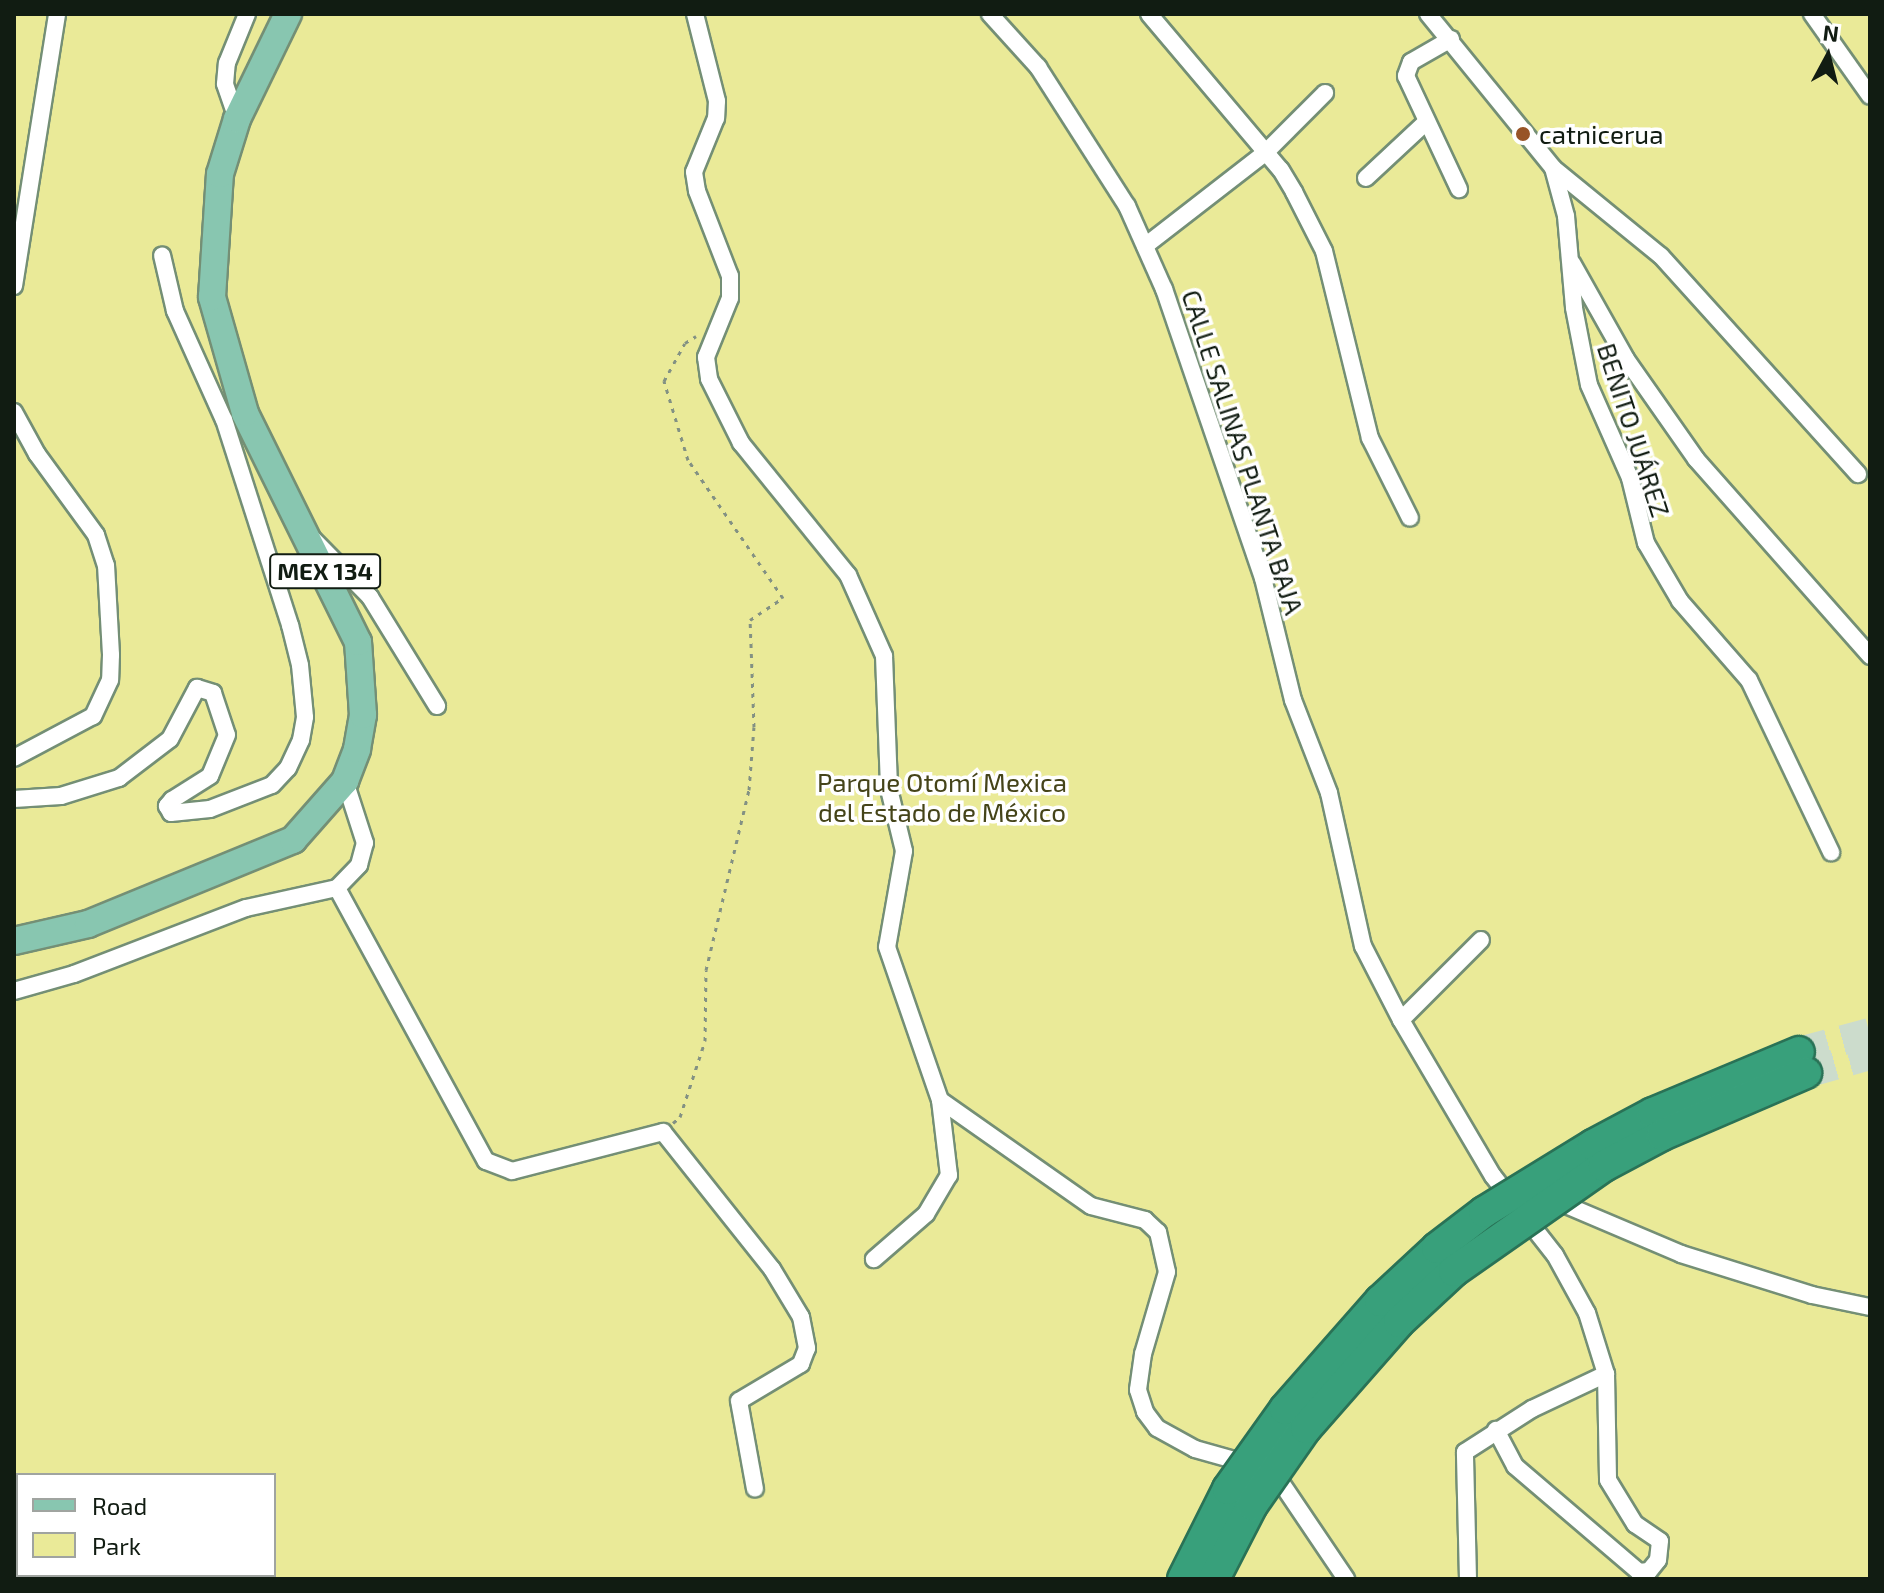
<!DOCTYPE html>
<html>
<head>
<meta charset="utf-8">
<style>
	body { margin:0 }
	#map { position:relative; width:1884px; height:1593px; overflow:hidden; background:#edfeed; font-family:"Exo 2",sans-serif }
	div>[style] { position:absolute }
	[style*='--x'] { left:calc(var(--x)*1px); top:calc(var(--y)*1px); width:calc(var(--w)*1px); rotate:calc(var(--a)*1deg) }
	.green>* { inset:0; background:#eaea98 }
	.motorway-tunnel>* { height:30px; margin-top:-15px; transform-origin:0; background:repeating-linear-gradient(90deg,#ccdccc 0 30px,transparent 0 45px) }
	.path>* { height:3px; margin-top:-1.5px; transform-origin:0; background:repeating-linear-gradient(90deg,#839183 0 4px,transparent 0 10px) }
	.roads { filter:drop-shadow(2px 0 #748f75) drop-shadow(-2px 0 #748f75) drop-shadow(0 2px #748f75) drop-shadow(0 -2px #748f75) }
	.minor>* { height:16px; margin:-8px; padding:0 8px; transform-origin:8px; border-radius:8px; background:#fff }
	.primary>* { height:26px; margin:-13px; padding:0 13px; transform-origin:13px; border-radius:13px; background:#88c6b0 }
	.bridges { filter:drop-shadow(2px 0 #2a7256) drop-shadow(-2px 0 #2a7256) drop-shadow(0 2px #2a7256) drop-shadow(0 -2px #2a7256) }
	.motorway-bridge>* { height:30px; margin:-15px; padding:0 15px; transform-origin:15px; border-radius:15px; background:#38a07b }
	.dots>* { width:22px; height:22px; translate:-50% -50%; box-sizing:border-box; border:4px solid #fff; border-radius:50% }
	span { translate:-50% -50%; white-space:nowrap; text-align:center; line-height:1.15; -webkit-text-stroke:7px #fff; paint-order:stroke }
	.shield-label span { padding:2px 6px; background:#fff; border:2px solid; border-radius:6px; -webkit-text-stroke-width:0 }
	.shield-label { font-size:24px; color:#111c12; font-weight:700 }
	.poi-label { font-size:26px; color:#111c12 }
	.left { translate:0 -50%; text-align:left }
	.street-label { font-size:26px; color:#111c12 }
	.park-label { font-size:26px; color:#454419 }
	.frame { position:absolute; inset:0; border:16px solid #111c12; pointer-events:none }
	.legend { position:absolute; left:16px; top:1473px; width:260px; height:104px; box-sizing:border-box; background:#fff; border:2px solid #a0a4a0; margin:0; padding:10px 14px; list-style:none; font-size:24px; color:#111c12 }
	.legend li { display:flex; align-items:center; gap:16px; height:40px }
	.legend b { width:40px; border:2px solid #a0a4a0 }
	.north { position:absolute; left:1788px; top:16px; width:80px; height:80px; -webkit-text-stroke:6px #fff; paint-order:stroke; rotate:7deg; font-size:22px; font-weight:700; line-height:32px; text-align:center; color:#111c12 }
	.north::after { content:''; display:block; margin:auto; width:28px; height:36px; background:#111c12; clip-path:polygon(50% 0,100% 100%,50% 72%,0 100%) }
</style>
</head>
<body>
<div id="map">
	<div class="green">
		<i style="clip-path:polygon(evenodd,14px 14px,1870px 14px,1870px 1579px,14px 1579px,14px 14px,18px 1475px,274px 1475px,274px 1575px,18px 1575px,18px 1475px)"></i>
	</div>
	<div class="motorway-tunnel">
		<i style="--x:1799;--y:1052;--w:73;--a:-15"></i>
		<i style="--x:1806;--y:1073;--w:66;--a:-15.7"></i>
	</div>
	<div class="path">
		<i style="--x:673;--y:1123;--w:9;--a:-41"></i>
		<i style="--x:680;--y:1117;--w:80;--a:-71.8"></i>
		<i style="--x:705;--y:1041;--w:71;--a:-89.2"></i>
		<i style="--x:706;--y:970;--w:185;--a:-76.6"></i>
		<i style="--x:749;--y:790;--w:63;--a:-85.5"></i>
		<i style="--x:754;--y:727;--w:107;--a:-92.1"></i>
		<i style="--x:750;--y:620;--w:40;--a:-34"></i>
		<i style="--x:783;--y:598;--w:168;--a:-124.5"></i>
		<i style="--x:688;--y:460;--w:83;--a:-106.9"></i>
		<i style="--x:664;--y:381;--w:43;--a:-61.1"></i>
		<i style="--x:685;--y:343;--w:13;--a:-32"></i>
	</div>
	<div class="roads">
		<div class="minor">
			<i style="--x:695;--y:14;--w:90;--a:75.8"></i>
			<i style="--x:717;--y:101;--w:17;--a:93"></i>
			<i style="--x:716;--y:118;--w:58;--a:112.2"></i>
			<i style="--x:694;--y:172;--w:19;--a:81"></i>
			<i style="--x:697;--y:191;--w:91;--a:68.8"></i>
			<i style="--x:730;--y:276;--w:22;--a:90"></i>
			<i style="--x:730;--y:298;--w:64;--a:112.1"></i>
			<i style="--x:706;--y:357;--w:22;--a:82"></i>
			<i style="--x:709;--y:379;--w:72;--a:63.4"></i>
			<i style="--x:741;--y:443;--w:170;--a:51"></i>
			<i style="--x:848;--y:575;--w:89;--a:66"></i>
			<i style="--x:884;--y:656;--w:133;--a:87.8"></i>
			<i style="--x:889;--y:789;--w:64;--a:76.4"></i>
			<i style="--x:904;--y:851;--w:97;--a:100"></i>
			<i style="--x:887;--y:947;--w:162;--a:70.9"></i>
			<i style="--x:940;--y:1100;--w:76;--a:83.2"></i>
			<i style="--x:949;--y:1175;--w:45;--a:120.5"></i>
			<i style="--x:926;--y:1214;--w:69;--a:139.1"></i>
			<i style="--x:990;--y:14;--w:72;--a:47.8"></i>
			<i style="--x:1038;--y:67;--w:165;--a:57.4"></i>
			<i style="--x:1127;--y:206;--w:91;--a:66"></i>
			<i style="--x:1164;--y:289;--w:305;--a:71.1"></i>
			<i style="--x:1263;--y:578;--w:126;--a:76.2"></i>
			<i style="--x:1293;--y:700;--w:100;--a:68.8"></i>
			<i style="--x:1329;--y:793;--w:157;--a:77.5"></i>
			<i style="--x:1363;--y:946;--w:83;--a:62.8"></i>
			<i style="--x:1401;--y:1020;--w:181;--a:59.5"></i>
			<i style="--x:1493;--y:1176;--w:100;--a:51.9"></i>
			<i style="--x:1555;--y:1255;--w:66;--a:61.1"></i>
			<i style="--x:1587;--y:1313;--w:64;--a:72.7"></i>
			<i style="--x:1606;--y:1374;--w:106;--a:88.9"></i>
			<i style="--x:1608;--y:1480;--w:52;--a:58.5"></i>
			<i style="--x:1635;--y:1524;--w:30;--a:34"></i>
			<i style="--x:1660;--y:1541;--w:19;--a:96"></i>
			<i style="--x:1658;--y:1560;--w:14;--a:129"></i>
			<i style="--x:1649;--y:1571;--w:10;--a:174"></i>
			<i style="--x:1639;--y:1572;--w:163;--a:-139.5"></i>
			<i style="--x:1515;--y:1466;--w:41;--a:-117.8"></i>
			<i style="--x:1149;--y:14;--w:204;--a:49.8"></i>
			<i style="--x:1281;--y:170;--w:26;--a:59"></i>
			<i style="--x:1294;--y:192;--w:66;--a:63"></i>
			<i style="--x:1324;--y:251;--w:193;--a:76.2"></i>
			<i style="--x:1370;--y:438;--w:89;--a:63.4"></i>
			<i style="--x:1428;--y:14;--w:198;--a:50.9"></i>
			<i style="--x:1553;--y:168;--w:50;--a:74.8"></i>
			<i style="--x:1566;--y:216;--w:92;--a:85"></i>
			<i style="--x:1574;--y:308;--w:78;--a:79"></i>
			<i style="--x:1589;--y:385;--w:102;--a:66.2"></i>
			<i style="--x:1630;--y:478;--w:67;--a:76.2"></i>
			<i style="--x:1646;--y:543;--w:67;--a:59.6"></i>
			<i style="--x:1680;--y:601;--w:105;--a:48.9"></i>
			<i style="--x:1749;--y:680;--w:191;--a:64.5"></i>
			<i style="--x:1812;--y:14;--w:100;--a:54.7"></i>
			<i style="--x:1451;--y:39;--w:46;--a:150.1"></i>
			<i style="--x:1411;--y:62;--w:15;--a:110"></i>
			<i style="--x:1406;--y:76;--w:125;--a:64.9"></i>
			<i style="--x:237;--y:119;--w:37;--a:-109"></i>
			<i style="--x:225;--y:84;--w:21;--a:-85"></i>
			<i style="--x:227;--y:63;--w:53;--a:-67.8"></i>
			<i style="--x:1553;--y:168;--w:139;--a:39.2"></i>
			<i style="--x:1661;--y:256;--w:294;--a:47.9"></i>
			<i style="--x:1366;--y:178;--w:82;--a:-43"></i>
			<i style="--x:1145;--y:246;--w:152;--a:-37.8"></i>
			<i style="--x:1265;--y:153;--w:85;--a:-45"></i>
			<i style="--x:1572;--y:263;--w:110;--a:60.6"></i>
			<i style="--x:1626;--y:359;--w:122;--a:55"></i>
			<i style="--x:1696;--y:459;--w:263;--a:48.5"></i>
			<i style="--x:14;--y:286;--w:275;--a:-81"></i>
			<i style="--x:14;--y:412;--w:48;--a:61.3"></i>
			<i style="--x:37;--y:454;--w:100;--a:53.9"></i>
			<i style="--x:96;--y:535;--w:32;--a:72"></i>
			<i style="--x:106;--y:565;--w:90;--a:86.8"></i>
			<i style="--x:111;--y:655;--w:25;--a:92"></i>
			<i style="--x:110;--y:680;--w:40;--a:115"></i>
			<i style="--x:93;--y:716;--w:89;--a:152"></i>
			<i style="--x:312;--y:538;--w:83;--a:45.5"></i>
			<i style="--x:370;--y:597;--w:128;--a:58.4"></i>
			<i style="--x:14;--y:799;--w:47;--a:-3.7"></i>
			<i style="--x:61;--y:796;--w:61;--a:-17.2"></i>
			<i style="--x:119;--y:778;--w:64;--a:-37.4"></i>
			<i style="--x:170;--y:739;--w:58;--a:-62.1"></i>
			<i style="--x:197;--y:688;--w:17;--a:17"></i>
			<i style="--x:213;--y:693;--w:44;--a:71.6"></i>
			<i style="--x:227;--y:735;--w:44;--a:112.5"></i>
			<i style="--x:210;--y:776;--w:45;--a:147.7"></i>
			<i style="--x:172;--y:800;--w:8;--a:130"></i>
			<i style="--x:167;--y:806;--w:8;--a:60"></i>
			<i style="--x:171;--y:813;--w:39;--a:-6"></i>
			<i style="--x:210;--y:809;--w:66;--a:-21.2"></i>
			<i style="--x:272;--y:785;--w:23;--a:-47"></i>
			<i style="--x:288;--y:768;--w:31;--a:-65"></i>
			<i style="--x:301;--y:740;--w:23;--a:-80"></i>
			<i style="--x:305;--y:717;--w:52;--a:-95.5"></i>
			<i style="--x:300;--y:665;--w:41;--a:-104"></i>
			<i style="--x:290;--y:625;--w:215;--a:-107.8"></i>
			<i style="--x:224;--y:420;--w:120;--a:-114.2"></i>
			<i style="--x:175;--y:311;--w:57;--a:-103.1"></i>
			<i style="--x:337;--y:888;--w:311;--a:61.4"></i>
			<i style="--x:486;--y:1161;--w:28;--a:21"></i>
			<i style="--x:512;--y:1171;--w:156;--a:-14.5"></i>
			<i style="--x:663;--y:1132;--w:175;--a:51.5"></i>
			<i style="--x:772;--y:1269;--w:56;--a:58.9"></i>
			<i style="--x:801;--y:1317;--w:32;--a:79"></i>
			<i style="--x:807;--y:1348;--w:17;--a:111"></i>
			<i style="--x:801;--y:1364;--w:72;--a:149.2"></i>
			<i style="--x:739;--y:1401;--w:89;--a:79.7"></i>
			<i style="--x:14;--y:991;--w:62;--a:-15.8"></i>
			<i style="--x:74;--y:974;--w:184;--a:-21"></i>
			<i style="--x:246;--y:908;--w:93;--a:-12.4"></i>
			<i style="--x:337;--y:888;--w:32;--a:-46"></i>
			<i style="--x:359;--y:865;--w:23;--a:-75"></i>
			<i style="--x:365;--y:843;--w:65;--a:-107.9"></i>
			<i style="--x:1401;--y:1020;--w:113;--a:-45"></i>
			<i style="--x:940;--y:1100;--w:184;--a:35.1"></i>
			<i style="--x:1091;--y:1206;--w:56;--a:14.5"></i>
			<i style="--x:1145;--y:1220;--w:18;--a:43"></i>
			<i style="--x:1158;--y:1232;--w:41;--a:77.3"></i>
			<i style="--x:1167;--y:1272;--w:85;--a:106.3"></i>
			<i style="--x:1143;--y:1354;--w:36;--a:98"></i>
			<i style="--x:1138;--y:1390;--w:23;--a:72"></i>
			<i style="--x:1145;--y:1412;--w:20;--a:53"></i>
			<i style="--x:1157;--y:1428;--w:43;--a:28.9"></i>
			<i style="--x:1195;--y:1449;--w:74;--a:15.7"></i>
			<i style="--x:1266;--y:1469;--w:22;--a:43"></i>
			<i style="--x:1282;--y:1484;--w:115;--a:56"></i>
			<i style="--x:1554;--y:1200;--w:138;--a:23"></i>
			<i style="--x:1681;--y:1254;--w:137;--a:17.4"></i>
			<i style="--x:1812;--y:1295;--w:59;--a:11.7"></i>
			<i style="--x:1468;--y:1579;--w:127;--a:-91.4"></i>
			<i style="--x:1465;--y:1452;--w:80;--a:-32.7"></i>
			<i style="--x:1532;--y:1409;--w:82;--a:-25.3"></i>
		</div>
		<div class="primary">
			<i style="--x:14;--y:941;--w:76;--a:-12.9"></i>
			<i style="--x:88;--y:924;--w:222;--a:-22.3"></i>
			<i style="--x:293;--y:840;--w:79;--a:-48.6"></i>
			<i style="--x:345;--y:781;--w:34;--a:-69"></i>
			<i style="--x:357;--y:749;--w:35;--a:-80"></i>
			<i style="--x:363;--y:715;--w:73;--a:-93.9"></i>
			<i style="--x:358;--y:642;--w:255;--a:-116.3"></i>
			<i style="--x:245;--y:413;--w:121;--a:-105.9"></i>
			<i style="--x:212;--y:297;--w:123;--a:-86.3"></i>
			<i style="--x:220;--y:174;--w:58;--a:-72.8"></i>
			<i style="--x:237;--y:119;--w:117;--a:-64.1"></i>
		</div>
	</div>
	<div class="bridges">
		<div class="motorway-bridge">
			<i style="--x:1183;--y:1579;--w:101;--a:-63.4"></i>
			<i style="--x:1228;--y:1489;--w:98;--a:-54.5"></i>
			<i style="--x:1285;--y:1409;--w:144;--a:-48.7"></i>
			<i style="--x:1380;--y:1301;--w:78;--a:-42.9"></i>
			<i style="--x:1437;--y:1248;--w:59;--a:-37.5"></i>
			<i style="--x:1484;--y:1212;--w:128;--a:-31.6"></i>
			<i style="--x:1593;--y:1145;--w:68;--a:-28.1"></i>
			<i style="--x:1653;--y:1113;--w:158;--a:-22.7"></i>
			<i style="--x:1214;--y:1579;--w:83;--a:-62.8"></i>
			<i style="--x:1252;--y:1505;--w:94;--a:-55"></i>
			<i style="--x:1306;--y:1428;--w:141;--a:-48.7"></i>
			<i style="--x:1399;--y:1322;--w:75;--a:-42.8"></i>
			<i style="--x:1454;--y:1271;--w:183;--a:-35"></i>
			<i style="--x:1604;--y:1166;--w:66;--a:-28.1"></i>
			<i style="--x:1662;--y:1135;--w:157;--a:-23.3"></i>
		</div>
	</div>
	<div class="dots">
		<i style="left:1523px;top:134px;background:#985427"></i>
	</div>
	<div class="shield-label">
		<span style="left:325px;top:571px">MEX 134</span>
	</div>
	<div class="poi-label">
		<span class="left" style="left:1539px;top:134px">catnicerua</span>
	</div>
	<div class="street-label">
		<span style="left:1634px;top:430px;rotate:72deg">BENITO JUÁREZ</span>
		<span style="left:1243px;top:452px;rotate:72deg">CALLE SALINAS PLANTA BAJA</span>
	</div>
	<div class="park-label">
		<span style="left:942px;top:797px">Parque Otomí Mexica<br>del Estado de México</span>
	</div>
	<div class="frame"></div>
	<ul class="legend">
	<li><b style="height:10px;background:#88c6b0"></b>Road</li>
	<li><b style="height:22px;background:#eaea98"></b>Park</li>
	</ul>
	<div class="north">N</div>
</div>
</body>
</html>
